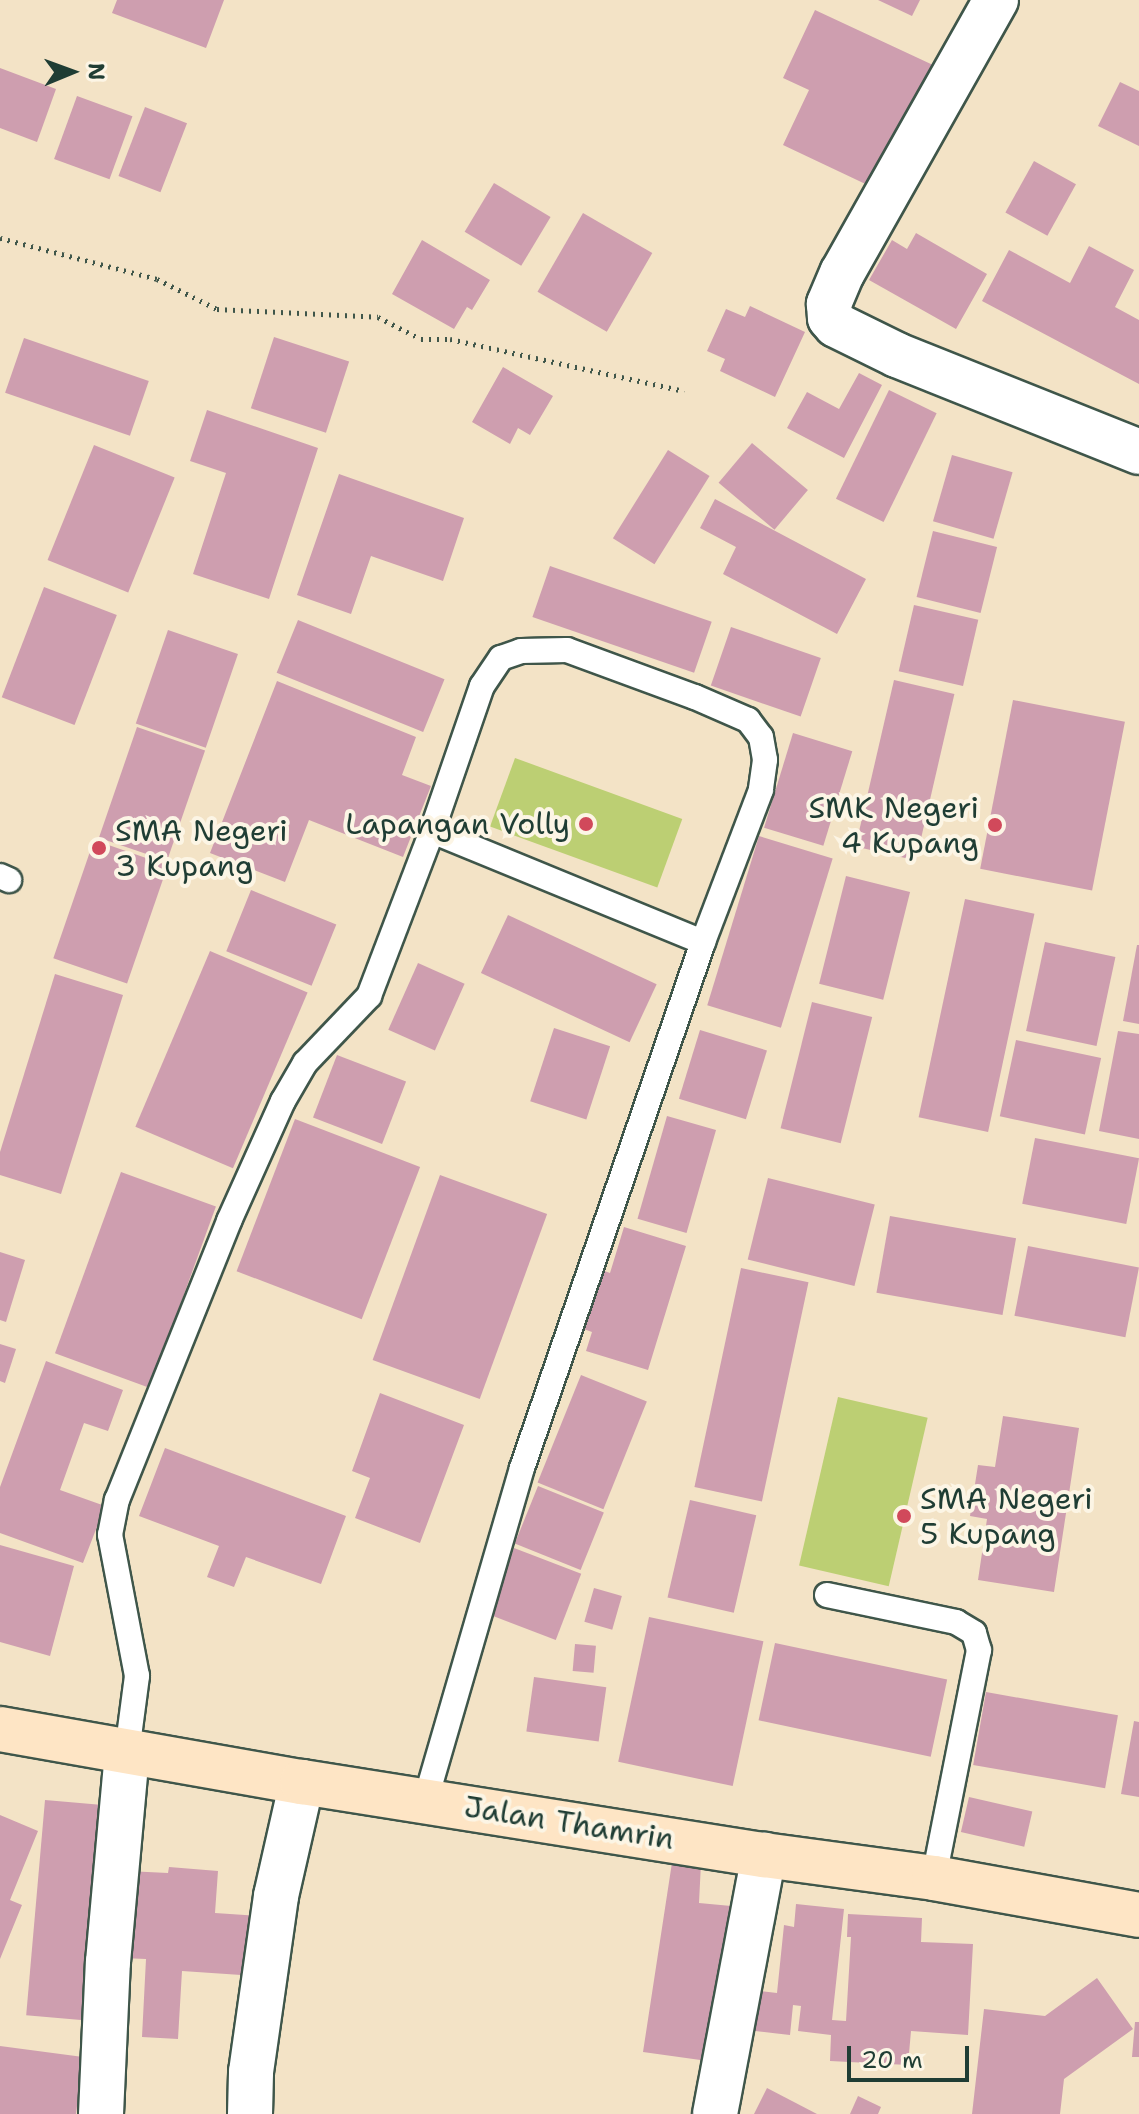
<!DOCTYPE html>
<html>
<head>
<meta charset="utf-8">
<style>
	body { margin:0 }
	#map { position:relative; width:1139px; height:2114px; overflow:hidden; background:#f3e3c6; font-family:"Shantell Sans",sans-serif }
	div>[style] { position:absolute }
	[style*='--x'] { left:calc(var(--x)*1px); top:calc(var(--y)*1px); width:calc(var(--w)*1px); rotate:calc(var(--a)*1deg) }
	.green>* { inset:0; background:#bccf73; transform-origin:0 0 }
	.building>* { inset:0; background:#ce9eaf; transform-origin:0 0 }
	.path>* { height:5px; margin-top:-2.5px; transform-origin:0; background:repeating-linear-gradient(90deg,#3f564a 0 2px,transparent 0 8px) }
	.roads { filter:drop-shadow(2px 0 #3f564a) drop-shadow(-2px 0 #3f564a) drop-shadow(0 2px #3f564a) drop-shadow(0 -2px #3f564a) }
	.service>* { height:24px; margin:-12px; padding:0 12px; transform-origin:12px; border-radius:12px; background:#fff }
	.minor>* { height:44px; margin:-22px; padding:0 22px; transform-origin:22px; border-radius:22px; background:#fff }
	.secondary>* { height:44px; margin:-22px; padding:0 22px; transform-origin:22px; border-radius:22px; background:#fee5c5 }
	.dots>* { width:22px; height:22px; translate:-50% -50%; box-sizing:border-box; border:4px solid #fcf5e5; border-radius:50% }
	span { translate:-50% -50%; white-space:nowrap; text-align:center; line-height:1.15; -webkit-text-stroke:8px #fcf5e5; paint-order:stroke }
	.poi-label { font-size:30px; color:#1f3d34 }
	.right { translate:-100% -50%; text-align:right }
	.left { translate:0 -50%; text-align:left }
	.street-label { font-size:30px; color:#1f3d34 }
	.north { position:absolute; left:32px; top:32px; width:80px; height:80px; -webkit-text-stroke:6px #fcf5e5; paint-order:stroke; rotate:89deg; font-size:22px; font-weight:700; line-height:32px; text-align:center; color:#1f3d34 }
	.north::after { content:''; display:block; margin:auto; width:28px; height:36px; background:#1f3d34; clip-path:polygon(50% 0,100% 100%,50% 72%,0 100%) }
	.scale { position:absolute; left:847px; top:2046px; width:122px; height:36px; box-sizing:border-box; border:4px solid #1f3d34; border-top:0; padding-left:10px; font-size:24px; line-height:28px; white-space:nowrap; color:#1f3d34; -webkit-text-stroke:6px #fcf5e5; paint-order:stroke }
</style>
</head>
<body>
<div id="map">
	<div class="green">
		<i style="left:515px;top:758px;width:178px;height:73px;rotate:20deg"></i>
		<i style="left:838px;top:1397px;width:92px;height:173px;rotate:13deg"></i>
	</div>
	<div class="building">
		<i style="clip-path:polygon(117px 0,224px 0,206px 48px,112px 13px)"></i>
		<i style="clip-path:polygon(878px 0,920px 0,912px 16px)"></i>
		<i style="clip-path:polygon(815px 10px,933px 65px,876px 189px,783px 145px,809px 90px,783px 78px)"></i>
		<i style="clip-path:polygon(0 68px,56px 89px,37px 142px,0 128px)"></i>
		<i style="clip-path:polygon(1120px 82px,1139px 91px,1139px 146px,1098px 126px)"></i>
		<i style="left:77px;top:96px;width:59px;height:67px;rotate:20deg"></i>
		<i style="left:145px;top:107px;width:45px;height:74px;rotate:21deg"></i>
		<i style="left:1034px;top:161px;width:48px;height:59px;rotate:29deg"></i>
		<i style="left:494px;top:183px;width:66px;height:57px;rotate:31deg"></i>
		<i style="left:583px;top:213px;width:80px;height:91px;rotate:30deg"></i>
		<i style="clip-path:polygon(916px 233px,987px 274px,956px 329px,869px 280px,892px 240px,907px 249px)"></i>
		<i style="clip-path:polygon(422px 240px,490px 280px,472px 310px,467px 307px,454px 329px,392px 294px)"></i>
		<i style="clip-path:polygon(1089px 246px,1134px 270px,1115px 307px,1139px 320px,1139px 384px,982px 301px,1009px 250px,1070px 283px)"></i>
		<i style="clip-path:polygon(750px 306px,805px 332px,775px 397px,720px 371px,725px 359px,707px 351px,726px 309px,745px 317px)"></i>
		<i style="left:274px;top:337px;width:79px;height:75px;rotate:18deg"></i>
		<i style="left:24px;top:338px;width:132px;height:58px;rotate:19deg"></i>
		<i style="clip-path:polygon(503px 367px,553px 396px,530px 435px,518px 428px,510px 444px,472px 422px)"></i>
		<i style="clip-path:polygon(859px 373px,882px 385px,844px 458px,787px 428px,807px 392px,839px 409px)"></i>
		<i style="left:889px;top:390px;width:53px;height:121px;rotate:26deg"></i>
		<i style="clip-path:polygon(207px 410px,318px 448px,269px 599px,193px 574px,226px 473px,190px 461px)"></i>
		<i style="left:752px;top:443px;width:73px;height:52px;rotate:40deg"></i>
		<i style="left:94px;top:445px;width:87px;height:124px;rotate:22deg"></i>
		<i style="left:668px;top:450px;width:49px;height:104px;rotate:32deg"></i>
		<i style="left:952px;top:455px;width:63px;height:69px;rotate:16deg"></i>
		<i style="clip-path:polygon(339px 474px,464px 518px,443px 581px,371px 556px,351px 614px,297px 595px)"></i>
		<i style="clip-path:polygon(715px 499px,866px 579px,837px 634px,723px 574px,736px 547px,700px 528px)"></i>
		<i style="left:933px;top:531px;width:66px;height:68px;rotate:14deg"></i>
		<i style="left:550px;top:566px;width:171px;height:54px;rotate:19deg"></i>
		<i style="left:44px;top:587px;width:78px;height:118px;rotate:21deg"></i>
		<i style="left:914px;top:605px;width:66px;height:68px;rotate:13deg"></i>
		<i style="left:298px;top:620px;width:158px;height:57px;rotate:22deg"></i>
		<i style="left:731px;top:627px;width:95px;height:62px;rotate:19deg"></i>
		<i style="left:168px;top:630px;width:74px;height:99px;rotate:19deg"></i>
		<i style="left:894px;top:680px;width:62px;height:171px;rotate:13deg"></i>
		<i style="clip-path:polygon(277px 681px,416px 737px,402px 775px,431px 786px,403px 857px,309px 820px,285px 882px,210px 853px)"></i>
		<i style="left:1013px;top:700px;width:114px;height:172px;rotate:11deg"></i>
		<i style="left:137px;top:727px;width:72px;height:117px;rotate:19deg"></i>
		<i style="left:793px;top:733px;width:62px;height:99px;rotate:17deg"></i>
		<i style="left:759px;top:836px;width:77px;height:177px;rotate:17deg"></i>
		<i style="left:94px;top:840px;width:78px;height:125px;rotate:19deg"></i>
		<i style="left:846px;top:876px;width:66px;height:111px;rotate:14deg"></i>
		<i style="left:251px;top:890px;width:92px;height:66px;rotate:22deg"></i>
		<i style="left:965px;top:899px;width:71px;height:223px;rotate:12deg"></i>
		<i style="left:508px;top:915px;width:164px;height:64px;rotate:25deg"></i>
		<i style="left:1045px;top:942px;width:72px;height:91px;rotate:12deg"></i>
		<i style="clip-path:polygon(1137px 945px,1139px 945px,1139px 1024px,1123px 1021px)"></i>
		<i style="left:210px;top:951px;width:106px;height:191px;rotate:23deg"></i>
		<i style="left:418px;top:963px;width:51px;height:73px;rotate:24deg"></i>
		<i style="clip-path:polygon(55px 974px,123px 995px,61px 1194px,0 1175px,0 1152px)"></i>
		<i style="left:812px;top:1002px;width:62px;height:130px;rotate:14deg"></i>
		<i style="left:554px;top:1028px;width:59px;height:77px;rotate:18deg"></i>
		<i style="left:700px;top:1030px;width:70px;height:72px;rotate:17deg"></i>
		<i style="clip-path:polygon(1118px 1031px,1139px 1034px,1139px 1139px,1099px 1131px)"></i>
		<i style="left:1016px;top:1040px;width:87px;height:78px;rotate:12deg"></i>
		<i style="left:337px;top:1055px;width:74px;height:67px;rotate:21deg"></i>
		<i style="left:667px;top:1116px;width:51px;height:107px;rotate:16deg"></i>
		<i style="left:295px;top:1119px;width:134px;height:163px;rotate:21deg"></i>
		<i style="left:1035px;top:1138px;width:106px;height:67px;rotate:11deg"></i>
		<i style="left:121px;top:1172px;width:101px;height:193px;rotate:20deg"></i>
		<i style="left:440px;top:1175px;width:114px;height:197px;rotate:20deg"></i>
		<i style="left:768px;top:1178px;width:110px;height:84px;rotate:14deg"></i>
		<i style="left:890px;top:1216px;width:128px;height:78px;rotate:10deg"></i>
		<i style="clip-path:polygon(624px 1227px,686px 1246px,648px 1370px,586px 1351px,592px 1332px,578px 1327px,596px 1268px,610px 1273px)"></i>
		<i style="left:1028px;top:1246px;width:113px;height:71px;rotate:11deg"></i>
		<i style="clip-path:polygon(0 1252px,25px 1260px,6px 1322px,0 1320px)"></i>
		<i style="left:741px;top:1268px;width:69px;height:224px;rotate:12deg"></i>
		<i style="clip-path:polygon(0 1344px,16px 1349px,5px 1383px,0 1381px)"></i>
		<i style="clip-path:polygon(46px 1361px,123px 1390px,108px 1431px,84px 1423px,60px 1490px,105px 1506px,83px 1563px,0 1533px,0 1487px)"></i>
		<i style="left:581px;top:1375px;width:71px;height:116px;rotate:22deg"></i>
		<i style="clip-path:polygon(380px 1393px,464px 1425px,420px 1543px,355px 1518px,370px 1478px,352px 1471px)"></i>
		<i style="clip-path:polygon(1003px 1416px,1079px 1428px,1054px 1592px,978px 1580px,987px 1519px,970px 1516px,978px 1465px,995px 1467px)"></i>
		<i style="clip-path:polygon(165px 1448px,346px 1516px,321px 1584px,246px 1557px,234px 1587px,207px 1577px,219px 1546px,139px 1516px)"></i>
		<i style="left:538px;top:1486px;width:71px;height:62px;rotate:22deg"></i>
		<i style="left:690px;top:1500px;width:68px;height:100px;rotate:13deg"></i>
		<i style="clip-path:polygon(0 1545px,74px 1566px,50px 1656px,0 1642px)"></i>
		<i style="left:514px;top:1548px;width:72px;height:71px;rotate:21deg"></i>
		<i style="left:594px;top:1588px;width:29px;height:35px;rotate:16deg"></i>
		<i style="left:649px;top:1617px;width:117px;height:148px;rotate:12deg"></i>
		<i style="left:775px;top:1643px;width:176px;height:79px;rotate:12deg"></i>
		<i style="left:575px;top:1644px;width:21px;height:27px;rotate:5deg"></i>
		<i style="left:534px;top:1677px;width:73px;height:55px;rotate:8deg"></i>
		<i style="left:986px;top:1692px;width:134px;height:74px;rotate:10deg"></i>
		<i style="clip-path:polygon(1134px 1721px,1139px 1722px,1139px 1797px,1121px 1794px)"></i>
		<i style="left:969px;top:1797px;width:65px;height:36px;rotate:13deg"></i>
		<i style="left:45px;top:1800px;width:58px;height:216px;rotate:5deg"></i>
		<i style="clip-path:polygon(0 1815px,38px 1831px,10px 1900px,22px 1905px,0 1959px)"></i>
		<i style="clip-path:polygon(673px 1856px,701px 1863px,699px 1903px,742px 1907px,722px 2063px,643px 2052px)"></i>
		<i style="clip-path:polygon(169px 1867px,218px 1871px,215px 1913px,261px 1916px,257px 1976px,182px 1971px,178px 2039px,142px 2037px,146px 1959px,122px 1958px,127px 1871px,168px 1873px)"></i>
		<i style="clip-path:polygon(796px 1904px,844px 1909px,832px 2020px,846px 2021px,851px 1937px,847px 1937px,848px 1914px,922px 1918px,921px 1942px,973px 1944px,968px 2035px,911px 2031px,908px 2065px,830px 2061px,831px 2035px,798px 2031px,801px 2006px,793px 2005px,790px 2035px,755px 2031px,759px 1991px,777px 1993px,784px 1925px,794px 1927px)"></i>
		<i style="clip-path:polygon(1097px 1978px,1133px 2029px,1064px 2079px,1060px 2114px,972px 2114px,984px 2009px,1045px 2016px)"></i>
		<i style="clip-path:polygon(1135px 2022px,1139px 2022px,1139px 2057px,1132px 2057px)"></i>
		<i style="clip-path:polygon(0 2046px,83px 2057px,76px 2114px,0 2114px)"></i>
		<i style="clip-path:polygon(767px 2088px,817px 2114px,754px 2114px)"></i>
		<i style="clip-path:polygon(858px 2096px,881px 2107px,878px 2114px,850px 2114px)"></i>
	</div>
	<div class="path">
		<i style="--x:0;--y:238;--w:162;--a:14.6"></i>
		<i style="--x:157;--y:279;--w:67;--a:26.6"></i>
		<i style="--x:217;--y:309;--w:161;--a:2.8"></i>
		<i style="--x:378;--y:317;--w:48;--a:27.1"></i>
		<i style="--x:421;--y:339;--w:29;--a:0"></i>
		<i style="--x:450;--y:339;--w:240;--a:12.5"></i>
	</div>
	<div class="roads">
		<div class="service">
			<i style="--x:432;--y:831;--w:293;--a:22.3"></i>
			<i style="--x:0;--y:876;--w:10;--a:24"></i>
			<i style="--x:827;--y:1595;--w:132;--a:11.8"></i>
			<i style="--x:956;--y:1622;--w:21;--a:31"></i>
			<i style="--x:974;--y:1633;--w:18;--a:74"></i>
			<i style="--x:979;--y:1650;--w:232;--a:101.2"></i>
			<i style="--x:127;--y:1752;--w:77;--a:-82.5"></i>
			<i style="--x:137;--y:1676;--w:144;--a:-100.8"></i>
			<i style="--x:110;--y:1535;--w:36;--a:-79"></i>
			<i style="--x:117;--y:1500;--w:301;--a:-68.1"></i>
			<i style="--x:229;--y:1221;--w:132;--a:-65.8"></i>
			<i style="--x:283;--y:1101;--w:44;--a:-59.9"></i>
			<i style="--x:305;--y:1063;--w:93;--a:-46.3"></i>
			<i style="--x:369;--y:996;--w:177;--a:-69.1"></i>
			<i style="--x:432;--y:831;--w:153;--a:-71"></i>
			<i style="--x:482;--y:686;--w:34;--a:-56"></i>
			<i style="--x:501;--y:658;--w:21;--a:-19"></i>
			<i style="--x:521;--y:651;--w:46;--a:-1.2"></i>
			<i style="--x:567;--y:650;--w:136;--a:20.2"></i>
			<i style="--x:695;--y:697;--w:58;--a:23.5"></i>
			<i style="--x:748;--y:720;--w:21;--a:53"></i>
			<i style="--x:761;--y:737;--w:23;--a:80"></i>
			<i style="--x:765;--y:760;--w:30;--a:98"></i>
			<i style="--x:761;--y:790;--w:163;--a:110.9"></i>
			<i style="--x:703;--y:942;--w:556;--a:108.99"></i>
			<i style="--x:522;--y:1468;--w:345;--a:106.2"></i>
		</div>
		<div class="minor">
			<i style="--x:996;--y:0;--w:313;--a:119.4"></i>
			<i style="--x:842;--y:273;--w:34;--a:113"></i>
			<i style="--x:829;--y:304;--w:14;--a:86"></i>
			<i style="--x:830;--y:318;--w:9;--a:49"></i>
			<i style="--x:836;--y:325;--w:68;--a:26.2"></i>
			<i style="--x:897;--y:355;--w:261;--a:21.8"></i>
			<i style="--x:101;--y:2114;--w:152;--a:-87.4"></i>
			<i style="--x:108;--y:1962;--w:211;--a:-84.8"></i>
			<i style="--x:250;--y:2114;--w:42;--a:-88.6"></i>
			<i style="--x:251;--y:2072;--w:178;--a:-81.9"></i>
			<i style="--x:276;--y:1896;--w:117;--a:-77.2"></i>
			<i style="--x:715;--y:2114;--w:264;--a:-79.3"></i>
		</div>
		<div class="secondary">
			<i style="--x:0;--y:1729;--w:307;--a:10"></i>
			<i style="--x:302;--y:1782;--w:468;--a:9"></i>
			<i style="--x:764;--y:1855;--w:172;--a:7.7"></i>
			<i style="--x:934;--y:1878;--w:208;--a:10.2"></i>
		</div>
	</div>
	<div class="dots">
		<i style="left:586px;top:824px;background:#d1495b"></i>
		<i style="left:995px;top:825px;background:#d1495b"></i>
		<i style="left:99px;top:848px;background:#d1495b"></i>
		<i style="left:904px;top:1516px;background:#d1495b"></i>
	</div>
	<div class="poi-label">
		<span class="right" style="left:979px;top:825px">SMK Negeri<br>4 Kupang</span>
		<span class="right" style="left:570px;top:824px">Lapangan Volly</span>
		<span class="left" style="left:115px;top:848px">SMA Negeri<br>3 Kupang</span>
		<span class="left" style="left:920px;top:1516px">SMA Negeri<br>5 Kupang</span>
	</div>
	<div class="street-label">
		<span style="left:569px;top:1823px;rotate:9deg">Jalan Thamrin</span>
	</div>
	<div class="north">N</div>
	<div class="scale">20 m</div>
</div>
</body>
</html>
